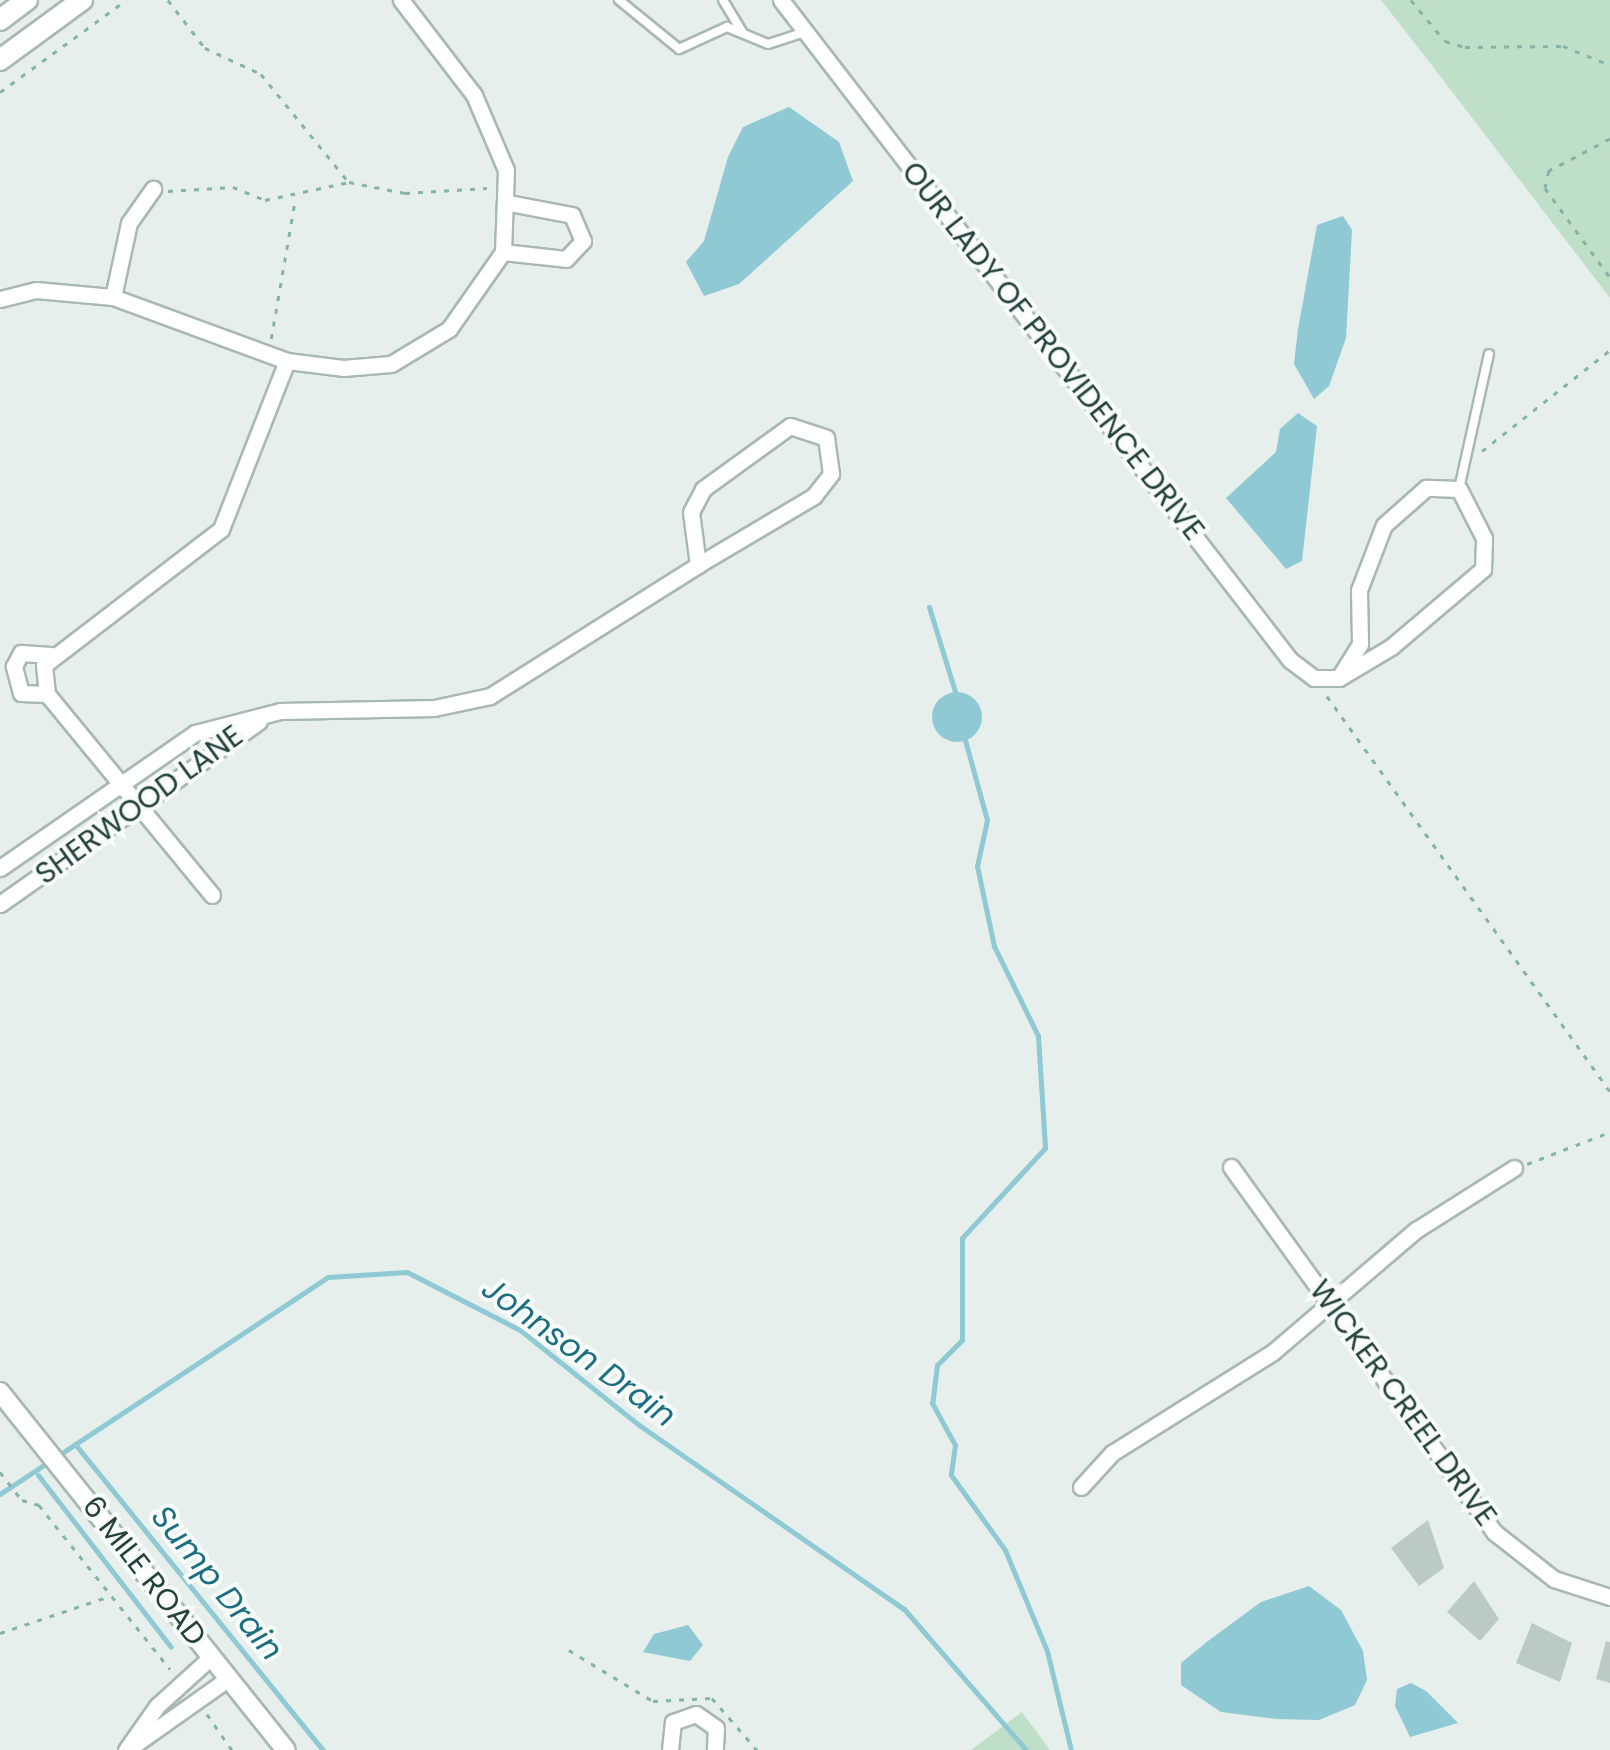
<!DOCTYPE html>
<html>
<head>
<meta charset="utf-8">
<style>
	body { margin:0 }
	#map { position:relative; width:1610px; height:1750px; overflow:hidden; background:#e6efeb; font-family:Poppins,sans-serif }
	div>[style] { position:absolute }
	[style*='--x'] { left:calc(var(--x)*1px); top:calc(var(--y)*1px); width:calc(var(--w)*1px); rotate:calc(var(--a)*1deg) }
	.green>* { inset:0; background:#bfe0c8 }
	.water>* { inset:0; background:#8ec9d4 }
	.round { border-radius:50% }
	.stream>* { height:5px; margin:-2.5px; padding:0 2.5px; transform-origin:2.5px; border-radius:2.5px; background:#8ec9d4 }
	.building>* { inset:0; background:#bbcac4 }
	.path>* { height:2.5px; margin-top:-1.25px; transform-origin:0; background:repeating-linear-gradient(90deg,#86b3a5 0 5px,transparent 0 13px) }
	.roads { filter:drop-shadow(2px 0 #a8b8b2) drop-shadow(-2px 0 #a8b8b2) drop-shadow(0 2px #a8b8b2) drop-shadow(0 -2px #a8b8b2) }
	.service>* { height:8px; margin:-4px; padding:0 4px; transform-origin:4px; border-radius:4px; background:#fff }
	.minor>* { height:15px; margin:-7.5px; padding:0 7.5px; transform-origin:7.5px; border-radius:7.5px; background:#fff }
	.tertiary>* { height:18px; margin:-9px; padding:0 9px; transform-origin:9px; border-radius:9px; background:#fff }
	.secondary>* { height:20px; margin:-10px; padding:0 10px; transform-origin:10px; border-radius:10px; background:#fff }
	span { translate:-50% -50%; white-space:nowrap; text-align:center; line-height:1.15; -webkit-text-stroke:8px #f7fbf9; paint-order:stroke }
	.street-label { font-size:30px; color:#24423a }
	.water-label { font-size:32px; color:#1c6f80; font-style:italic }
</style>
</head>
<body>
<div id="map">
	<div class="green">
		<i style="clip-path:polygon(1381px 0,1610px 0,1610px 298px,1437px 72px)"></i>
		<i style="clip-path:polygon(1022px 1712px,1050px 1750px,971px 1750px)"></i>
	</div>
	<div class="water">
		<i style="clip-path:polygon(789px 107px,839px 142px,853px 181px,739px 284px,704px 296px,686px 262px,704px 241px,728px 157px,743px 127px)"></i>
		<i style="clip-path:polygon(1343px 216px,1352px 230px,1346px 338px,1329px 386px,1314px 399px,1294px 364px,1298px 329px,1317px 225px)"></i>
		<i style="clip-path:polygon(1298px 413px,1317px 426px,1302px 561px,1286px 569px,1226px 498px,1276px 452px,1280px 429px)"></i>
		<i class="round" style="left:932px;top:692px;width:50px;height:50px"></i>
		<i style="clip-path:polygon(1309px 1586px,1341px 1610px,1363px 1651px,1367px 1680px,1355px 1705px,1319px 1720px,1277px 1719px,1221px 1712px,1181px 1685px,1181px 1663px,1208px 1641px,1261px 1602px)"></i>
		<i style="clip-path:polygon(688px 1625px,703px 1645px,690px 1661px,643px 1652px,654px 1634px)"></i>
		<i style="clip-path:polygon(1411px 1683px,1426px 1691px,1458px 1723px,1410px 1737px,1395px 1706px,1397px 1689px)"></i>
	</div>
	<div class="stream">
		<i style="--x:929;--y:607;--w:92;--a:72.9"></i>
		<i style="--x:965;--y:740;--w:83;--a:74.6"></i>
		<i style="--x:987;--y:820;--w:47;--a:102.3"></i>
		<i style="--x:977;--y:866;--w:82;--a:78"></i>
		<i style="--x:994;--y:946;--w:100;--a:63.9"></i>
		<i style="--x:1038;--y:1036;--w:112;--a:86.4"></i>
		<i style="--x:1045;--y:1148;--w:122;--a:132.7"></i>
		<i style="--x:962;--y:1238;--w:102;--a:90"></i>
		<i style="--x:962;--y:1340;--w:35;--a:135"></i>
		<i style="--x:937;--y:1365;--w:38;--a:97"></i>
		<i style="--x:932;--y:1403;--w:48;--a:61.3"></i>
		<i style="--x:955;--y:1445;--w:30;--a:98"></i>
		<i style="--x:951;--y:1475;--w:92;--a:54.2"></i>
		<i style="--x:1005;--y:1550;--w:109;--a:67.4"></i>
		<i style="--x:1047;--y:1651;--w:102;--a:76.4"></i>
		<i style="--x:75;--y:1444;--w:394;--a:51"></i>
		<i style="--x:38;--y:1475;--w:217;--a:52.3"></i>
		<i style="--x:0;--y:1494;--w:393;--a:-33.5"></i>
		<i style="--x:328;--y:1277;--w:79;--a:-3.6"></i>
		<i style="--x:407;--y:1272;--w:127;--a:27.2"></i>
		<i style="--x:520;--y:1330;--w:152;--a:38.6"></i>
		<i style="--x:639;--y:1425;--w:323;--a:34.8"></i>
		<i style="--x:904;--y:1609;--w:186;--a:49.1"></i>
	</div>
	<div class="building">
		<i style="clip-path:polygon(1428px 1520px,1444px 1568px,1419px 1586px,1391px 1548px)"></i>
		<i style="clip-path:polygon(1474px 1581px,1499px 1619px,1480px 1641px,1447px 1612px)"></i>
		<i style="clip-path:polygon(1532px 1623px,1572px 1643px,1560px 1682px,1516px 1663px)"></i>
		<i style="clip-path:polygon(1606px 1641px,1610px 1642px,1610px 1683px,1596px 1679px)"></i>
	</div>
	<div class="path">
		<i style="--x:168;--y:0;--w:61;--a:52.4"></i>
		<i style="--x:205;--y:48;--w:62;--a:24.9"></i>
		<i style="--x:261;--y:74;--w:138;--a:50.9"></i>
		<i style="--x:1411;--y:0;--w:53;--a:50.3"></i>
		<i style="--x:1445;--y:41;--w:21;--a:17"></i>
		<i style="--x:1465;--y:47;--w:98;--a:-0.6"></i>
		<i style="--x:1563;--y:46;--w:51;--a:22"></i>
		<i style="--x:0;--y:92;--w:156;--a:-36.1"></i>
		<i style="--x:1610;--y:139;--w:69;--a:152.3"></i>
		<i style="--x:1549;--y:171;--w:17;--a:103"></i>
		<i style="--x:1545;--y:188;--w:110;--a:53.9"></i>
		<i style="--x:168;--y:191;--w:65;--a:-3.5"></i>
		<i style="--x:233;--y:187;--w:35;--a:22"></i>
		<i style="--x:265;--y:200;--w:86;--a:-12.1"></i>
		<i style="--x:349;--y:182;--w:57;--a:11.1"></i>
		<i style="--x:405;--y:193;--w:82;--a:-3.5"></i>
		<i style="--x:271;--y:339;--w:141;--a:-80.2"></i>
		<i style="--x:1482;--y:451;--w:163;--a:-38.3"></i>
		<i style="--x:1327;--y:696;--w:486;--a:54.4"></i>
		<i style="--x:1527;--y:1164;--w:89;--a:-21.1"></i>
		<i style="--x:0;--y:1472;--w:36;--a:52"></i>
		<i style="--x:22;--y:1500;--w:18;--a:16"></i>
		<i style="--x:39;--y:1505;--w:210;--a:51.4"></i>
		<i style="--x:0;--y:1633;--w:116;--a:-18.6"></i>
		<i style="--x:569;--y:1650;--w:98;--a:31.3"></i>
		<i style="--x:653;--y:1701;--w:59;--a:-2.9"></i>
		<i style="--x:712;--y:1698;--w:69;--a:49.1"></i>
		<i style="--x:207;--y:1714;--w:44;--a:55.2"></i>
	</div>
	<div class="roads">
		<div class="service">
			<i style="--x:619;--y:0;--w:77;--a:39.2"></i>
			<i style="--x:679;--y:49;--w:53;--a:-24.6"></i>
			<i style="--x:727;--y:27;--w:44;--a:22.5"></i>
			<i style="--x:768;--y:44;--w:39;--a:-18"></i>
			<i style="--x:723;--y:0;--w:39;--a:59"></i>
			<i style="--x:1459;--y:489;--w:138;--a:-77.5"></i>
		</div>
		<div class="minor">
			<i style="--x:781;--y:0;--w:833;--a:52.36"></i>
			<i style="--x:1290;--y:660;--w:30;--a:37"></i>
			<i style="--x:1314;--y:678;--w:25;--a:0"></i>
			<i style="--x:1339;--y:678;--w:61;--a:-30.8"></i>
			<i style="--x:1391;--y:647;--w:121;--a:-40.3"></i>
			<i style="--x:1483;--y:569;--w:31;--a:-88"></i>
			<i style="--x:1484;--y:538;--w:55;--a:-117"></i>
			<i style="--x:1459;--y:489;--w:33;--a:-178"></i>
			<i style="--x:1426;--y:488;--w:56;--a:138.6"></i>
			<i style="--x:1384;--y:525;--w:70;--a:111"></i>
			<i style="--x:1359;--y:590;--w:54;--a:88.9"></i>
			<i style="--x:1360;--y:644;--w:40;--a:122"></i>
			<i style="--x:503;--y:252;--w:63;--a:6.3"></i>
			<i style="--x:566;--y:259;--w:25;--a:-47"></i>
			<i style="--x:583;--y:241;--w:28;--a:-113"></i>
			<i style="--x:572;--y:215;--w:64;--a:-169.2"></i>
			<i style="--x:113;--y:297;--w:76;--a:-77.8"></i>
			<i style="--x:129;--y:223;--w:42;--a:-54.8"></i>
			<i style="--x:0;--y:299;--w:37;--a:-14"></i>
			<i style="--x:36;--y:290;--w:77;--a:5.2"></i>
			<i style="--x:113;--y:297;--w:185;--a:20.2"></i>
			<i style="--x:287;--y:361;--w:56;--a:7.1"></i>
			<i style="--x:343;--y:368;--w:48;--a:-4.8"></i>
			<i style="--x:391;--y:364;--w:68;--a:-31.1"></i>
			<i style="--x:449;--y:329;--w:94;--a:-55"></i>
			<i style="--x:503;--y:252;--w:82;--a:-87.9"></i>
			<i style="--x:506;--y:170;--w:82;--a:-113.1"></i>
			<i style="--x:474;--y:95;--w:120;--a:-127.5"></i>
			<i style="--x:790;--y:426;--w:38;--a:18"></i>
			<i style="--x:826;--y:438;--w:36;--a:82"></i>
			<i style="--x:831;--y:474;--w:28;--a:128"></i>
			<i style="--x:814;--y:496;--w:135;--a:149.3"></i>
			<i style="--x:698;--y:565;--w:53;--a:-97.5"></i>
			<i style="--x:691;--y:512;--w:26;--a:-62"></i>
			<i style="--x:703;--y:489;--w:107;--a:-35.9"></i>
			<i style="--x:47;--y:694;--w:26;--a:-178"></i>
			<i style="--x:21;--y:693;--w:28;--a:-105"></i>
			<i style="--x:14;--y:666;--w:15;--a:-62"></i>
			<i style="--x:21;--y:653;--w:30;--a:4"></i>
			<i style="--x:0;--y:868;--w:237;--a:-34.7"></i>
			<i style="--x:195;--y:733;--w:88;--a:-14.5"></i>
			<i style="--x:280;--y:711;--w:154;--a:-1.1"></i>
			<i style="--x:434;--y:708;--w:57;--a:-12.1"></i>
			<i style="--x:490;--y:696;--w:246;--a:-32.2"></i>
			<i style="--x:212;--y:895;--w:260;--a:-129.4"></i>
			<i style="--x:47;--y:694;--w:29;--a:-96"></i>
			<i style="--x:44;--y:665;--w:223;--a:-37.5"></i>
			<i style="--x:221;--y:529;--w:180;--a:-68.6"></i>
			<i style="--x:0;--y:904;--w:317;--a:-35.2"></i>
			<i style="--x:1231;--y:1167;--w:450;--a:54.2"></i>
			<i style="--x:1494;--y:1532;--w:76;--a:38.1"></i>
			<i style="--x:1554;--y:1579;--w:59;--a:17.8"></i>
			<i style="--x:1081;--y:1487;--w:46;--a:-47.6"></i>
			<i style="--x:1112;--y:1453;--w:190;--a:-32.1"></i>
			<i style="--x:1273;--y:1352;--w:188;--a:-40.5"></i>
			<i style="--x:1416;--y:1230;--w:116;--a:-32.3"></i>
			<i style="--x:130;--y:1748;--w:121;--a:-35.3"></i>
			<i style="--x:126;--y:1750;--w:54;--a:-54.8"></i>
			<i style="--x:157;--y:1706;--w:73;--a:-42.2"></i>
			<i style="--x:670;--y:1750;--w:28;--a:-84"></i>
			<i style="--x:673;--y:1722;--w:24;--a:-19"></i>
			<i style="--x:696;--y:1714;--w:24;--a:35"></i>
			<i style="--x:716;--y:1728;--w:22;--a:93"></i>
		</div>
		<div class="tertiary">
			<i style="--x:0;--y:1392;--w:458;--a:51.4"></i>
		</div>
		<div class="secondary">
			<i style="--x:0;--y:20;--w:34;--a:-37"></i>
			<i style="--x:0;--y:60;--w:102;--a:-36.2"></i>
		</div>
	</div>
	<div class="street-label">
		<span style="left:1053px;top:351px;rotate:52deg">OUR LADY OF PROVIDENCE DRIVE</span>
		<span style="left:139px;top:805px;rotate:-36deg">SHERWOOD LANE</span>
		<span style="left:1403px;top:1403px;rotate:54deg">WICKER CREEL DRIVE</span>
		<span style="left:144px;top:1571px;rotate:52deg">6 MILE ROAD</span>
	</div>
	<div class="water-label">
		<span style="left:579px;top:1352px;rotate:36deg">Johnson Drain</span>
		<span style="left:217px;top:1583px;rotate:51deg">Sump Drain</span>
	</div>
</div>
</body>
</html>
